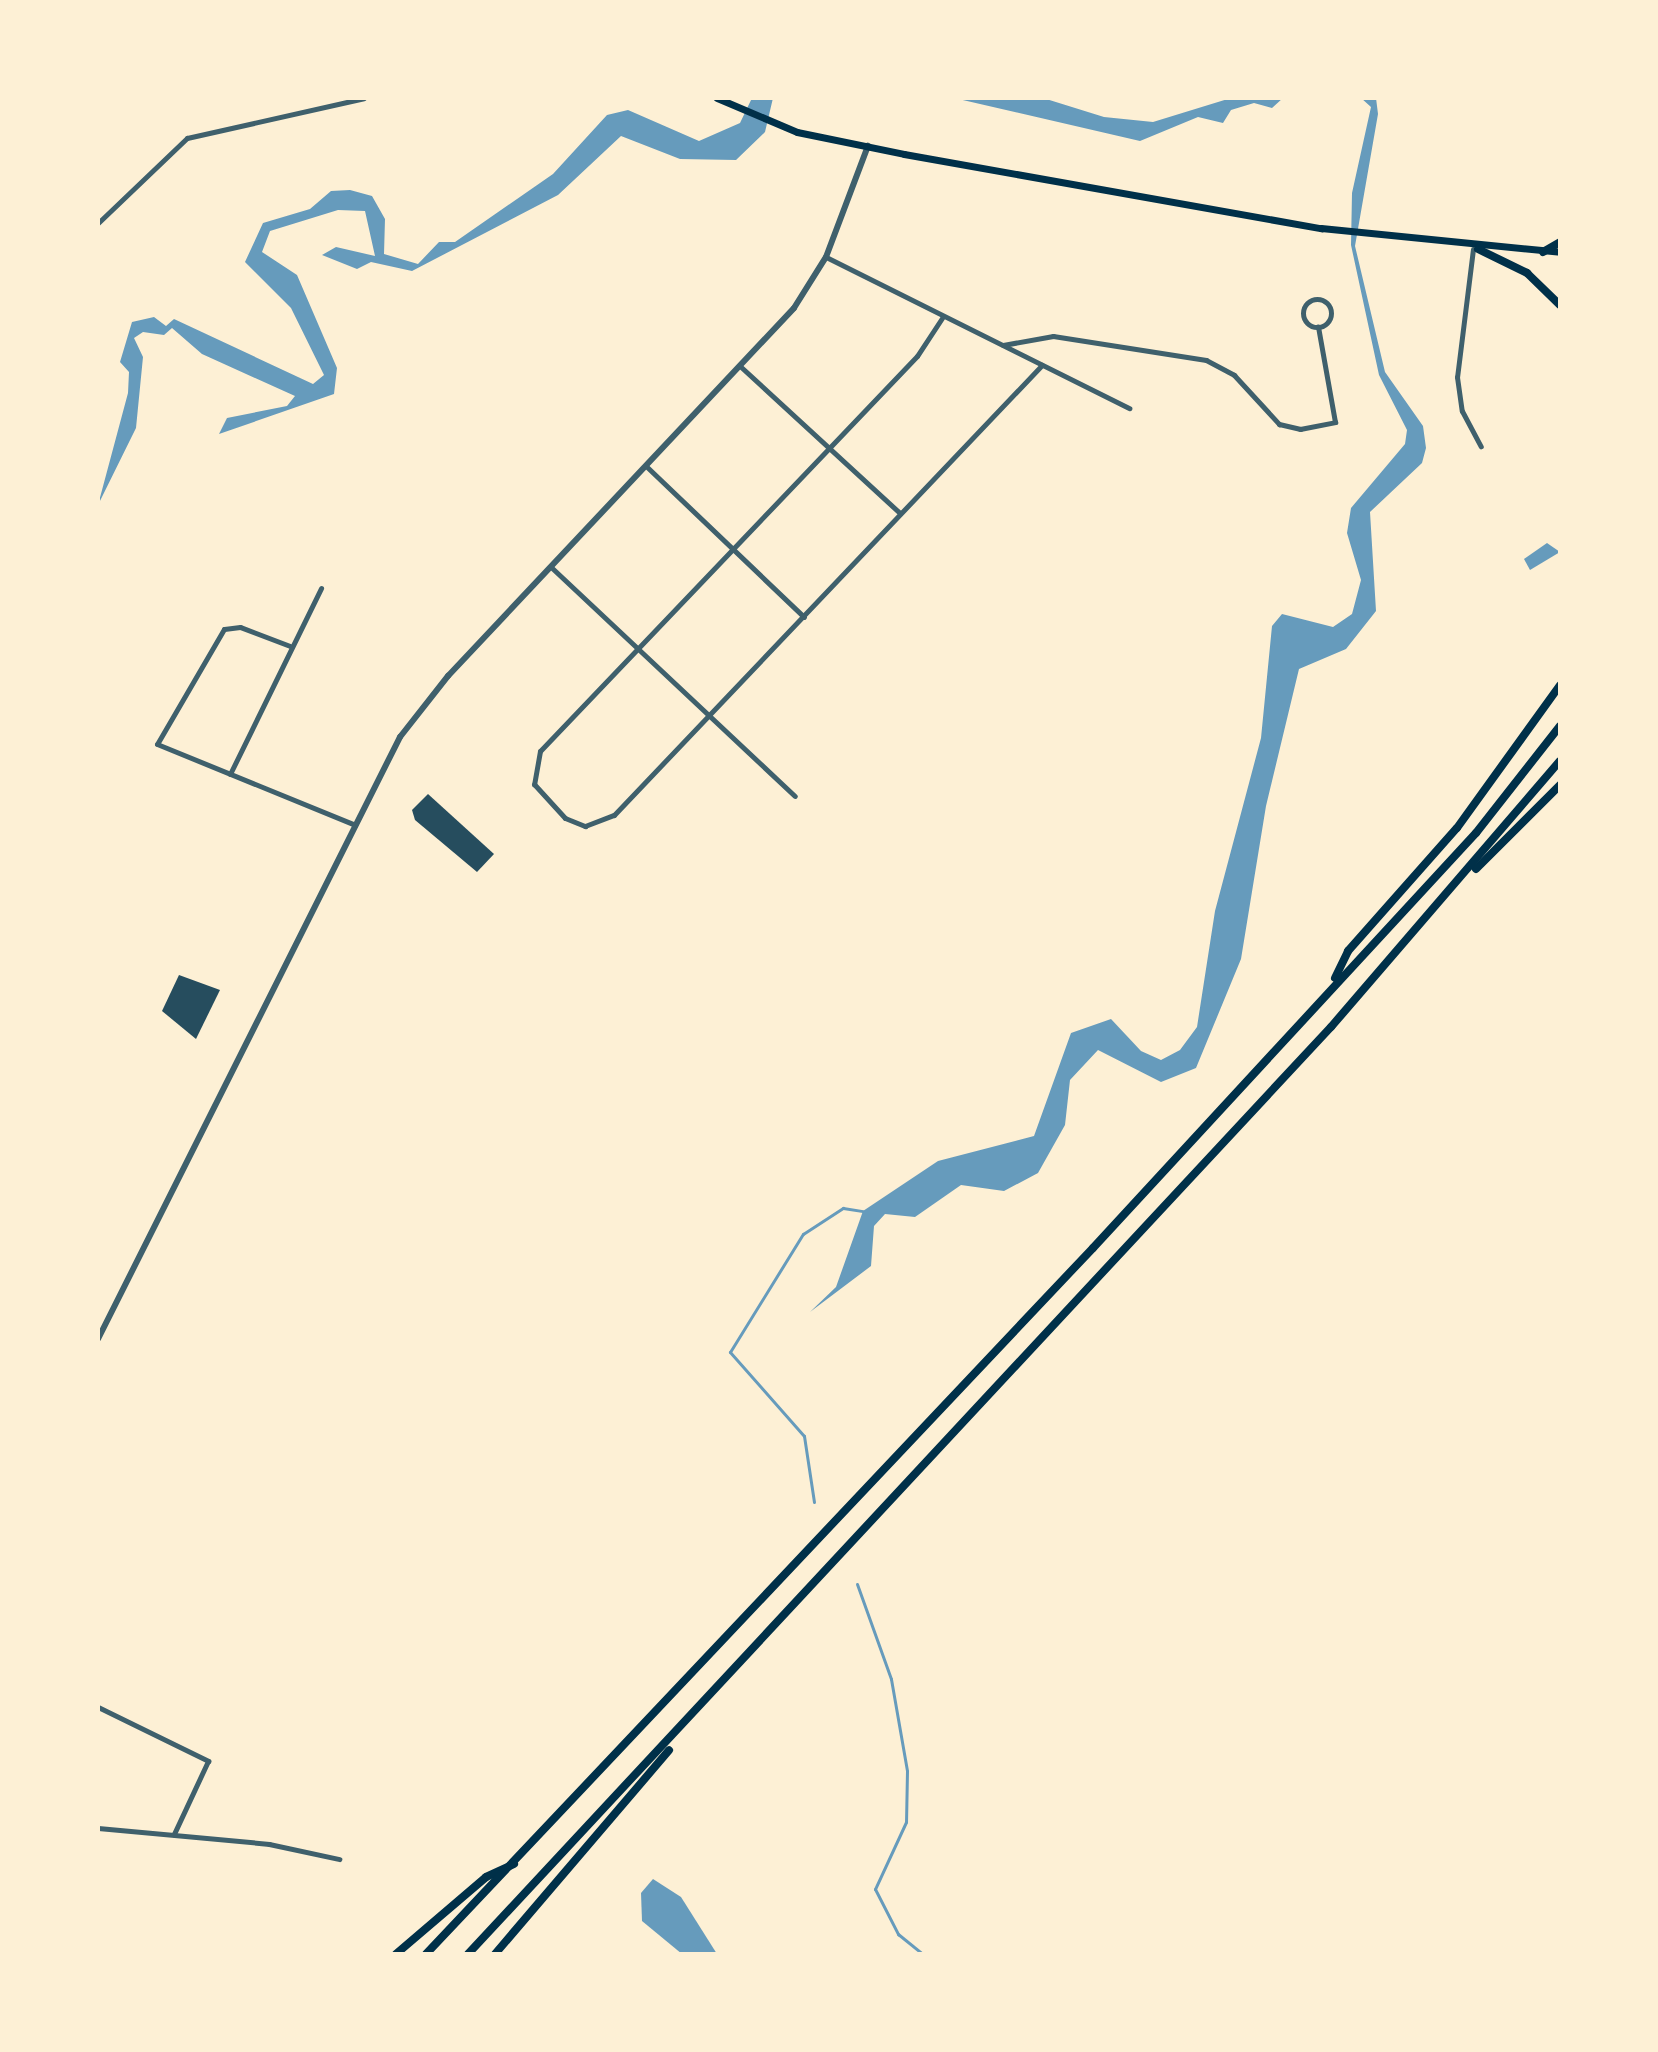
<!DOCTYPE html>
<html>
<head>
<meta charset="utf-8">
<style>
	body { margin:0 }
	#map { position:relative; width:1658px; height:2052px; overflow:hidden; background:#fdf0d5; font-family:Montserrat,sans-serif }
	div>[style] { position:absolute }
	[style*='--x'] { left:calc(var(--x)*1px); top:calc(var(--y)*1px); width:calc(var(--w)*1px); rotate:calc(var(--a)*1deg) }
	.water>* { inset:0; background:#669bbc }
	.stream>* { height:3px; margin:-1.5px; padding:0 1.5px; transform-origin:1.5px; border-radius:1.5px; background:#669bbc }
	.building>* { inset:0; background:#264d5e }
	.minor>* { height:5px; margin:-2.5px; padding:0 2.5px; transform-origin:2.5px; border-radius:2.5px; background:#3f606c }
	.minor>.ring { margin:-2.5px; padding:0; box-sizing:content-box; background:none; border:5px solid #3f606c; border-radius:50% }
	.tertiary>* { height:6px; margin:-3px; padding:0 3px; transform-origin:3px; border-radius:3px; background:#3f606c }
	.primary>* { height:7px; margin:-3.5px; padding:0 3.5px; transform-origin:3.5px; border-radius:3.5px; background:#003049 }
	.motorway>* { height:8px; margin:-4px; padding:0 4px; transform-origin:4px; border-radius:4px; background:#003049 }
	span { translate:-50% -50%; white-space:nowrap; text-align:center; line-height:1.15; -webkit-text-stroke:7px #fdf0d5; paint-order:stroke }
	.frame { position:absolute; inset:0; border:100px solid #fdf0d5; pointer-events:none }
</style>
</head>
<body>
<div id="map">
	<div class="water">
		<i style="clip-path:polygon(752px 98px,773px 98px,765px 132px,736px 160px,680px 159px,621px 136px,558px 195px,412px 271px,371px 262px,357px 269px,322px 255px,336px 247px,375px 256px,365px 211px,338px 210px,270px 231px,262px 252px,297px 275px,337px 368px,334px 394px,219px 434px,227px 418px,287px 406px,295px 396px,202px 354px,172px 328px,164px 335px,143px 332px,134px 338px,143px 357px,136px 428px,98px 505px,128px 393px,129px 372px,120px 362px,132px 322px,154px 317px,166px 326px,174px 319px,313px 384px,324px 375px,291px 308px,245px 262px,263px 223px,310px 209px,331px 191px,350px 190px,372px 196px,385px 219px,384px 254px,418px 264px,439px 242px,455px 242px,553px 174px,607px 115px,628px 110px,699px 141px,740px 123px)"></i>
		<i style="clip-path:polygon(954px 98px,1043px 98px,1104px 117px,1153px 122px,1231px 98px,1283px 98px,1272px 108px,1254px 103px,1231px 110px,1223px 123px,1198px 117px,1140px 141px)"></i>
		<i style="clip-path:polygon(1361px 98px,1376px 98px,1378px 114px,1355px 246px,1385px 372px,1423px 426px,1426px 448px,1422px 463px,1370px 512px,1376px 611px,1346px 649px,1299px 669px,1266px 806px,1241px 959px,1196px 1068px,1161px 1082px,1098px 1050px,1070px 1080px,1065px 1125px,1038px 1173px,1004px 1191px,961px 1185px,915px 1217px,885px 1214px,874px 1226px,871px 1266px,810px 1312px,836px 1287px,863px 1211px,938px 1161px,1034px 1136px,1071px 1033px,1111px 1019px,1141px 1051px,1161px 1060px,1180px 1050px,1197px 1027px,1215px 911px,1261px 738px,1272px 626px,1282px 614px,1333px 627px,1352px 614px,1361px 580px,1347px 533px,1351px 508px,1405px 444px,1407px 430px,1379px 375px,1351px 245px,1352px 193px,1371px 107px)"></i>
		<i style="clip-path:polygon(1547px 543px,1560px 552px,1530px 570px,1524px 559px)"></i>
		<i style="clip-path:polygon(653px 1879px,681px 1897px,717px 1954px,682px 1954px,642px 1921px,641px 1893px)"></i>
	</div>
	<div class="stream">
		<i style="--x:814;--y:1502;--w:67;--a:-98.6"></i>
		<i style="--x:804;--y:1436;--w:112;--a:-131.4"></i>
		<i style="--x:730;--y:1352;--w:139;--a:-58.3"></i>
		<i style="--x:803;--y:1234;--w:48;--a:-33"></i>
		<i style="--x:843;--y:1208;--w:20;--a:9"></i>
		<i style="--x:857;--y:1584;--w:101;--a:70.3"></i>
		<i style="--x:891;--y:1679;--w:93;--a:80.1"></i>
		<i style="--x:907;--y:1771;--w:51;--a:91.1"></i>
		<i style="--x:906;--y:1822;--w:74;--a:114.8"></i>
		<i style="--x:875;--y:1889;--w:51;--a:62.9"></i>
		<i style="--x:898;--y:1934;--w:32;--a:39"></i>
	</div>
	<div class="building">
		<i style="clip-path:polygon(428px 794px,494px 854px,477px 872px,415px 820px,412px 810px)"></i>
		<i style="clip-path:polygon(179px 975px,220px 990px,196px 1039px,162px 1011px)"></i>
	</div>
	<div class="minor">
		<i style="--x:98;--y:223;--w:123;--a:-43.7"></i>
		<i style="--x:187;--y:138;--w:181;--a:-12.7"></i>
		<i style="--x:1473;--y:249;--w:129;--a:97.1"></i>
		<i style="--x:1457;--y:377;--w:34;--a:82"></i>
		<i style="--x:1462;--y:411;--w:40;--a:62"></i>
		<i style="--x:826;--y:257;--w:339;--a:26.5"></i>
		<i class="ring" style="left:1303px;top:299px;width:23px;height:23px"></i>
		<i style="--x:942;--y:318;--w:45;--a:123.3"></i>
		<i style="--x:917;--y:356;--w:546;--a:133.66"></i>
		<i style="--x:540;--y:751;--w:34;--a:100"></i>
		<i style="--x:534;--y:784;--w:46;--a:47.6"></i>
		<i style="--x:565;--y:818;--w:22;--a:22"></i>
		<i style="--x:585;--y:826;--w:31;--a:-21"></i>
		<i style="--x:614;--y:815;--w:621;--a:-46.44"></i>
		<i style="--x:1003;--y:345;--w:51;--a:-10.2"></i>
		<i style="--x:1053;--y:336;--w:155;--a:8.9"></i>
		<i style="--x:1206;--y:360;--w:32;--a:28"></i>
		<i style="--x:1234;--y:375;--w:67;--a:47.4"></i>
		<i style="--x:1279;--y:424;--w:22;--a:13"></i>
		<i style="--x:1300;--y:429;--w:36;--a:-11"></i>
		<i style="--x:1335;--y:422;--w:97;--a:-100.1"></i>
		<i style="--x:741;--y:367;--w:216;--a:42.6"></i>
		<i style="--x:647;--y:467;--w:217;--a:43.7"></i>
		<i style="--x:552;--y:568;--w:333;--a:43.2"></i>
		<i style="--x:290;--y:646;--w:53;--a:-159.2"></i>
		<i style="--x:240;--y:627;--w:16;--a:173"></i>
		<i style="--x:224;--y:629;--w:133;--a:120.2"></i>
		<i style="--x:157;--y:744;--w:214;--a:22.2"></i>
		<i style="--x:230;--y:774;--w:207;--a:-63.9"></i>
		<i style="--x:98;--y:1707;--w:123;--a:26.1"></i>
		<i style="--x:208;--y:1761;--w:81;--a:115"></i>
		<i style="--x:98;--y:1828;--w:172;--a:5.3"></i>
		<i style="--x:269;--y:1844;--w:72;--a:12.1"></i>
	</div>
	<div class="tertiary">
		<i style="--x:98;--y:1339;--w:674;--a:-63.36"></i>
		<i style="--x:400;--y:737;--w:78;--a:-51.8"></i>
		<i style="--x:448;--y:676;--w:505;--a:-46.76"></i>
		<i style="--x:794;--y:308;--w:60;--a:-57.9"></i>
		<i style="--x:826;--y:257;--w:119;--a:-69.3"></i>
	</div>
	<div class="primary">
		<i style="--x:717;--y:98;--w:87;--a:23"></i>
		<i style="--x:797;--y:132;--w:109;--a:11.6"></i>
		<i style="--x:904;--y:154;--w:424;--a:10.1"></i>
		<i style="--x:1321;--y:228;--w:240;--a:5.7"></i>
	</div>
	<div class="motorway">
		<i style="--x:1478;--y:249;--w:55;--a:26.1"></i>
		<i style="--x:1527;--y:273;--w:46;--a:44.1"></i>
		<i style="--x:1543;--y:252;--w:20;--a:-30"></i>
		<i style="--x:1476;--y:869;--w:119;--a:-45"></i>
		<i style="--x:1335;--y:978;--w:30;--a:-64"></i>
		<i style="--x:1348;--y:951;--w:164;--a:-48.5"></i>
		<i style="--x:1457;--y:828;--w:176;--a:-54.2"></i>
		<i style="--x:396;--y:1954;--w:118;--a:-40.5"></i>
		<i style="--x:486;--y:1877;--w:31;--a:-25"></i>
		<i style="--x:426;--y:1954;--w:971;--a:-46.63"></i>
		<i style="--x:1093;--y:1248;--w:565;--a:-47.3"></i>
		<i style="--x:1476;--y:833;--w:136;--a:-51.9"></i>
		<i style="--x:468;--y:1954;--w:1267;--a:-47.05"></i>
		<i style="--x:1331;--y:1027;--w:351;--a:-49.3"></i>
		<i style="--x:495;--y:1954;--w:268;--a:-49.5"></i>
	</div>
	<div class="frame"></div>
</div>
</body>
</html>
